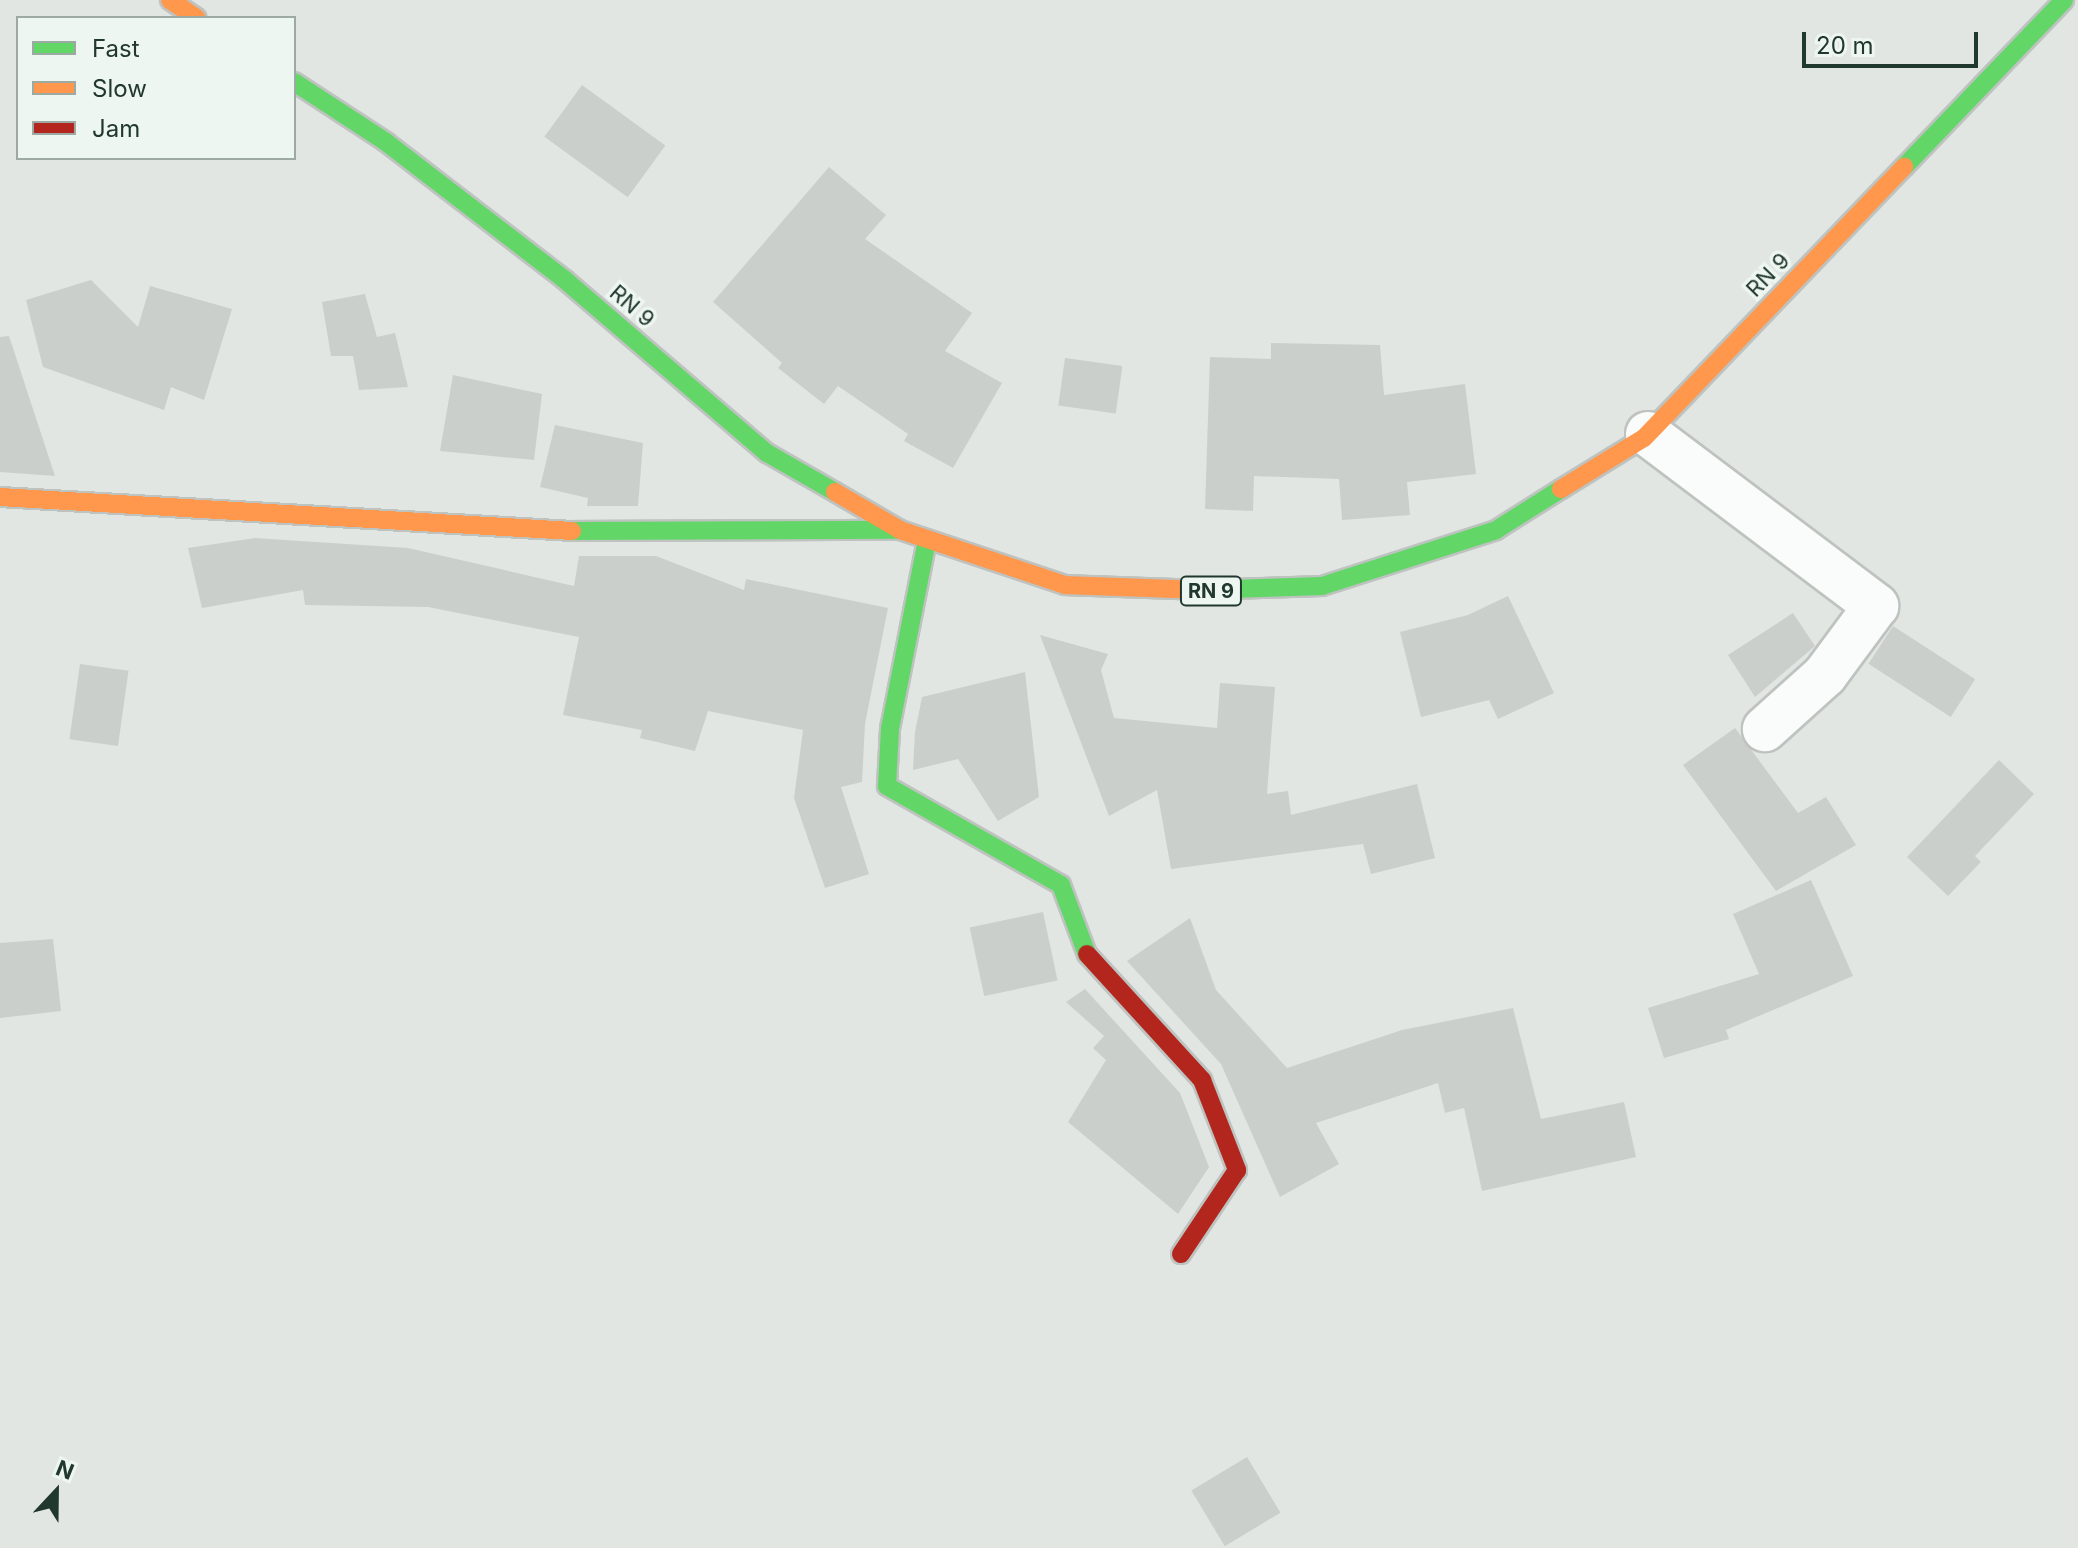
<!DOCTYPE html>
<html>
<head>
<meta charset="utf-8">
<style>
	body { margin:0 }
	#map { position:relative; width:2078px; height:1548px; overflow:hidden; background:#e1e6e3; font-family:Inter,sans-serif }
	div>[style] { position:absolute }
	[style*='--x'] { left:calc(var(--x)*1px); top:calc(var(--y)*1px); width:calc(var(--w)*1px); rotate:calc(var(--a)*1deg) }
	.building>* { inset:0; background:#cacfcc; transform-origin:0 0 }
	.roads { filter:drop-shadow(2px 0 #bec3c0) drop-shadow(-2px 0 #bec3c0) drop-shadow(0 2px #bec3c0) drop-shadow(0 -2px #bec3c0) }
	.street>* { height:44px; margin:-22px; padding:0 22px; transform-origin:22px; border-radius:22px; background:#fafbfb }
	.fast>* { height:18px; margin:-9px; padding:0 9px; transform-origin:9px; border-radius:9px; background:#63d668 }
	.slow>* { height:18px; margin:-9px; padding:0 9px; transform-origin:9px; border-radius:9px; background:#ff974d }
	.jam>* { height:18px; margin:-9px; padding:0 9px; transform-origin:9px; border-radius:9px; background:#b3261e }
	span { translate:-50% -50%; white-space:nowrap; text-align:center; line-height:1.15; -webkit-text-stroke:7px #eef6f1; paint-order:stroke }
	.shield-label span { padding:2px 6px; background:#eef6f1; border:2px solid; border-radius:6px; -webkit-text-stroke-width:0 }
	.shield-label { font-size:20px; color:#21382f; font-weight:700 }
	.street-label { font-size:22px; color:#21382f }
	.legend { position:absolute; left:16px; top:16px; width:280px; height:144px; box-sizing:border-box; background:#eef6f1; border:2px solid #9caaa3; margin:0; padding:10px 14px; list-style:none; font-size:24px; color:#21382f }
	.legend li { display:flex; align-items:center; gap:16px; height:40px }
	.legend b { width:40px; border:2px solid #9caaa3 }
	.north { position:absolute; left:16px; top:1452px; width:80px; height:80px; -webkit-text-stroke:6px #eef6f1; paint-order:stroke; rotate:22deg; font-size:22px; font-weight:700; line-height:32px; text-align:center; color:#21382f }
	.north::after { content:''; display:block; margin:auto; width:28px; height:36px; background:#21382f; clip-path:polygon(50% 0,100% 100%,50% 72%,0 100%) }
	.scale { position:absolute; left:1802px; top:32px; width:176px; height:36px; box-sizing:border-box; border:4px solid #21382f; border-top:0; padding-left:10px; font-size:24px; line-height:28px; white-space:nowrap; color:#21382f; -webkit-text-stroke:6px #eef6f1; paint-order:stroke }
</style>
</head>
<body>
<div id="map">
	<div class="building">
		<i style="left:582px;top:85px;width:103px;height:64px;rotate:36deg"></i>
		<i style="clip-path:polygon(829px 167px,886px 215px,865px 239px,972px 313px,945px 351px,1002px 383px,953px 468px,904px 441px,908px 434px,838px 386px,824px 404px,778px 368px,782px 363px,713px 302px)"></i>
		<i style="clip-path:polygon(91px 280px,138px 327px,150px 286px,232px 309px,204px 400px,171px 387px,164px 410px,43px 367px,26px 300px)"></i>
		<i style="clip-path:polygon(365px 294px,377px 337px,395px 333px,408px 387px,359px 390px,353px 356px,331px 356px,322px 302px)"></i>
		<i style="clip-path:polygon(9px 336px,55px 476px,0 472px,0 337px)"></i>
		<i style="clip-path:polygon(1271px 343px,1380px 345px,1384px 395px,1465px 384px,1476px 474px,1407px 482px,1410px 515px,1342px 520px,1339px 479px,1254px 476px,1253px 511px,1205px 509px,1210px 357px,1271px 359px)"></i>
		<i style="left:1065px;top:358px;width:58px;height:48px;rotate:8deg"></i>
		<i style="clip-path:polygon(453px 375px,542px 394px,534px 460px,440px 451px)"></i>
		<i style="clip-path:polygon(555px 425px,643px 443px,638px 506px,587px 506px,588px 498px,540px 487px)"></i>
		<i style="clip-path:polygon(255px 538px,408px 548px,574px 586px,579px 556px,656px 556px,744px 590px,746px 579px,888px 608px,865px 724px,862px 782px,841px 787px,869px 874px,825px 888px,794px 798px,803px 730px,708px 711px,695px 751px,640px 738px,642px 730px,563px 715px,579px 637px,428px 607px,305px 605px,303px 590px,202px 608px,188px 548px)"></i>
		<i style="clip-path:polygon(1508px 596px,1554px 693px,1498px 719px,1489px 700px,1421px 717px,1400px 632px,1468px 615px)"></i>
		<i style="clip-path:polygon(1793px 613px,1815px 646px,1755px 697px,1728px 655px)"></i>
		<i style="left:1893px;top:626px;width:98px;height:45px;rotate:33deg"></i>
		<i style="clip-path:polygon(1040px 635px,1108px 654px,1101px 670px,1114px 718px,1217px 728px,1220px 683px,1275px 687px,1267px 794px,1288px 791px,1291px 815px,1417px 784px,1435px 858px,1371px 874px,1363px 844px,1171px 869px,1157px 790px,1109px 816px)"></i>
		<i style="left:80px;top:664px;width:49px;height:76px;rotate:8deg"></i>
		<i style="clip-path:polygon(1025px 672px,1039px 797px,998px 821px,958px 759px,913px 770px,915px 732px,922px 697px)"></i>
		<i style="clip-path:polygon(1735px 728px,1798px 813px,1826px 797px,1856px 845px,1776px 891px,1683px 765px)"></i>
		<i style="clip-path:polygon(1999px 760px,2034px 794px,1975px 856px,1981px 862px,1948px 896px,1907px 857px)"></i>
		<i style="clip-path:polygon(1811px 880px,1853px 976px,1726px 1030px,1729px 1039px,1664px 1058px,1648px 1008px,1759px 974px,1733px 914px)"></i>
		<i style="left:1043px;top:912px;width:70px;height:75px;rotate:78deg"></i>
		<i style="clip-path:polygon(1190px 918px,1216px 990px,1287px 1068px,1402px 1030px,1513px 1008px,1541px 1119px,1624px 1102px,1636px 1157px,1482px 1191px,1464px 1108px,1445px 1113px,1438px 1083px,1316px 1123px,1339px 1164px,1280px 1197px,1221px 1064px,1127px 961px)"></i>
		<i style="clip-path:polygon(53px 939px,61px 1011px,0 1018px,0 943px)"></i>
		<i style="clip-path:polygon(1085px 989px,1180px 1093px,1209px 1167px,1178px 1214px,1068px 1122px,1106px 1060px,1093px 1048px,1104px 1036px,1066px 1002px)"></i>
		<i style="left:1247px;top:1457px;width:65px;height:65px;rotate:59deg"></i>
	</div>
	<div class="roads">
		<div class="street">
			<i style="--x:1648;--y:434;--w:286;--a:37"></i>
			<i style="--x:1876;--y:606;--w:86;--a:126.5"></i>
			<i style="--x:1825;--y:675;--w:81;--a:138"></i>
		</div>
		<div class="fast">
			<i style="--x:294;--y:82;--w:110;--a:33.1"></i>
			<i style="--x:386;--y:142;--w:226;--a:37.6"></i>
			<i style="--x:565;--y:280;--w:266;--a:40.6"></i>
			<i style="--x:767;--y:453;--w:78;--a:29.8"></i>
			<i style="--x:1904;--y:167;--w:231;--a:-46.2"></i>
			<i style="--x:572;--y:531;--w:328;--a:-0.2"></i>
			<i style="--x:927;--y:540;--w:193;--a:101.1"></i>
			<i style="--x:890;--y:729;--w:57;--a:93"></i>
			<i style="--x:887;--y:786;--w:200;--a:29.6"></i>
			<i style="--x:1061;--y:885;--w:74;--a:69.4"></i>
			<i style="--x:1201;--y:590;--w:121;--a:-1.9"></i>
			<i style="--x:1322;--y:586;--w:183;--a:-17.8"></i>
			<i style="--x:1496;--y:530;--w:77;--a:-32.2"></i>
		</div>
		<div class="slow">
			<i style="--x:170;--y:0;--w:32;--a:34"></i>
			<i style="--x:1561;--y:489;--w:97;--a:-31.6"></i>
			<i style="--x:1644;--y:438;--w:376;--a:-46.2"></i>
			<i style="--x:835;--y:492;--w:75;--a:30.3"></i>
			<i style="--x:900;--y:530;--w:174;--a:18.4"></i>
			<i style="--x:1065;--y:585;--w:136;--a:2.1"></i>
			<i style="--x:0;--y:497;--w:573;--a:3.4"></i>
		</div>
		<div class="jam">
			<i style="--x:1087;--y:954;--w:171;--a:47.6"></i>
			<i style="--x:1202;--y:1080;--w:97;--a:68.7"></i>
			<i style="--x:1237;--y:1170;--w:101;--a:123.7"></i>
		</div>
	</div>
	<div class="shield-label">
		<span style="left:1211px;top:591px">RN 9</span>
	</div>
	<div class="street-label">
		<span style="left:1768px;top:275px;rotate:-46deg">RN 9</span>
		<span style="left:632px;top:306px;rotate:41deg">RN 9</span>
	</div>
	<ul class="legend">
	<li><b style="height:10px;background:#63d668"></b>Fast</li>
	<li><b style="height:10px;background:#ff974d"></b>Slow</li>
	<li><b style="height:10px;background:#b3261e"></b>Jam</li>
	</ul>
	<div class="north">N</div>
	<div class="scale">20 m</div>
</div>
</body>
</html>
